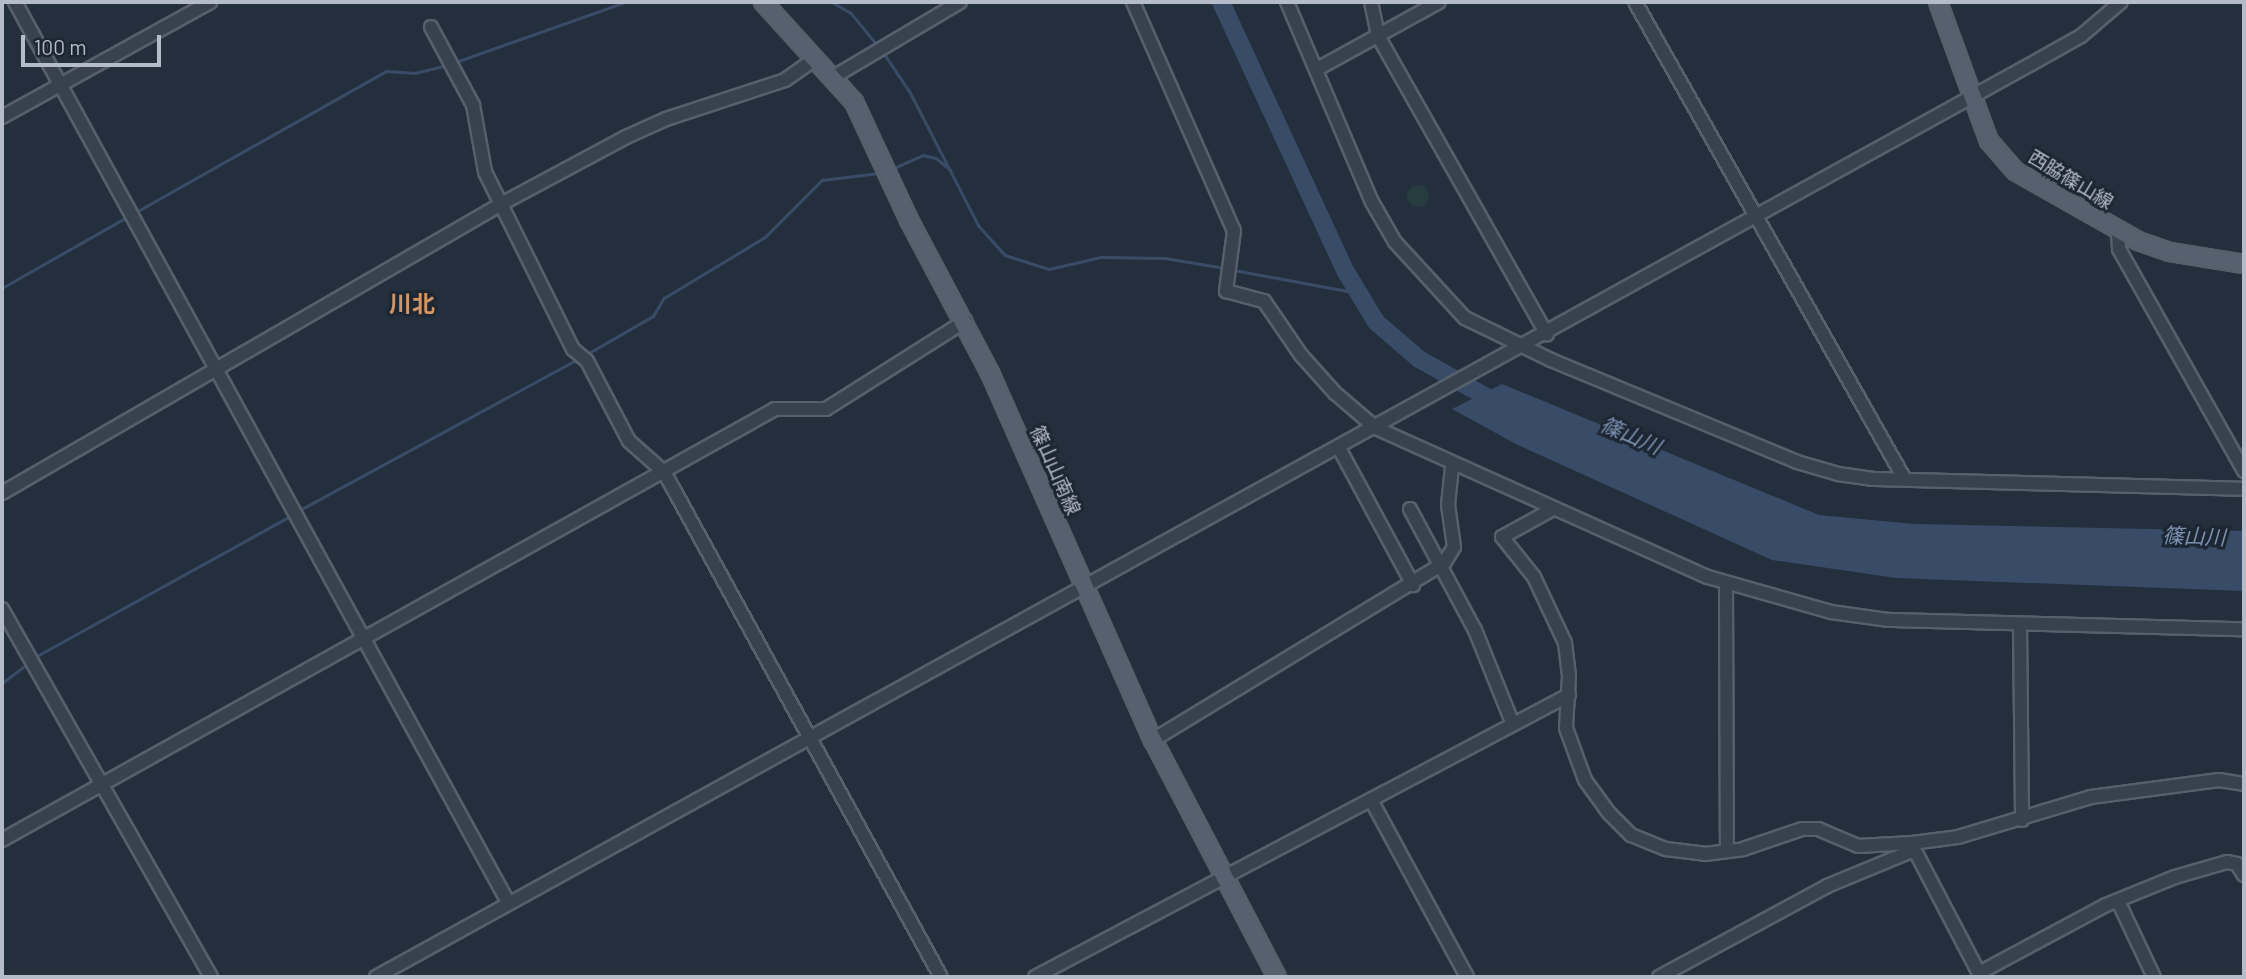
<!DOCTYPE html>
<html>
<head>
<meta charset="utf-8">
<style>
	body { margin:0 }
	#map { position:relative; width:2246px; height:979px; overflow:hidden; background:#242f3e; font-family:Barlow,"Noto Sans JP",sans-serif }
	div>[style] { position:absolute }
	[style*='--x'] { left:calc(var(--x)*1px); top:calc(var(--y)*1px); width:calc(var(--w)*1px); rotate:calc(var(--a)*1deg) }
	.green>* { inset:0; background:#263c3f }
	.round { border-radius:50% }
	.water>* { inset:0; background:#394c67 }
	.stream>* { height:2.5px; margin:-1.25px; padding:0 1.25px; transform-origin:1.25px; border-radius:1.25px; background:#394c67 }
	.river>* { height:18px; margin:-9px; padding:0 9px; transform-origin:9px; border-radius:9px; background:#394c67 }
	.roads { filter:drop-shadow(2px 0 #565f6c) drop-shadow(-2px 0 #565f6c) drop-shadow(0 2px #565f6c) drop-shadow(0 -2px #565f6c) }
	.minor>* { height:12px; margin:-6px; padding:0 6px; transform-origin:6px; border-radius:6px; background:#38414e }
	.major>* { height:16px; margin:-8px; padding:0 8px; transform-origin:8px; border-radius:8px; background:#56606e }
	span { translate:-50% -50%; white-space:nowrap; text-align:center; line-height:1.15; -webkit-text-stroke:6px #1d2633; paint-order:stroke }
	.street-label { font-size:19px; color:#b4bcc9 }
	.water-label { font-size:21px; color:#7c92b1; font-style:italic }
	.quarter-label { font-size:23px; color:#d59563; font-weight:700 }
	.frame { position:absolute; inset:0; border:4px solid #b4bcc9; pointer-events:none }
	.scale { position:absolute; left:21px; top:35px; width:140px; height:32px; box-sizing:border-box; border:4px solid #b4bcc9; border-top:0; padding-left:9px; font-size:21px; line-height:24px; white-space:nowrap; color:#b4bcc9; -webkit-text-stroke:5px #1d2633; paint-order:stroke }
</style>
</head>
<body>
<div id="map">
	<div class="green">
		<i class="round" style="left:1407px;top:185px;width:22px;height:22px"></i>
	</div>
	<div class="water">
		<i style="clip-path:polygon(1502px 384px,1819px 515px,1914px 524px,2244px 531px,2244px 591px,1896px 578px,1772px 560px,1516px 444px,1452px 409px)"></i>
	</div>
	<div class="stream">
		<i style="--x:832;--y:2;--w:22;--a:30"></i>
		<i style="--x:851;--y:13;--w:44;--a:50.5"></i>
		<i style="--x:883;--y:52;--w:48;--a:56"></i>
		<i style="--x:910;--y:92;--w:151;--a:62.8"></i>
		<i style="--x:979;--y:226;--w:39;--a:48"></i>
		<i style="--x:1005;--y:255;--w:46;--a:17.7"></i>
		<i style="--x:1049;--y:269;--w:53;--a:-13"></i>
		<i style="--x:1101;--y:257;--w:64;--a:0.9"></i>
		<i style="--x:1165;--y:258;--w:60;--a:9.6"></i>
		<i style="--x:453;--y:63;--w:182;--a:-19.5"></i>
		<i style="--x:892;--y:169;--w:34;--a:-24"></i>
		<i style="--x:923;--y:155;--w:13;--a:13"></i>
		<i style="--x:936;--y:158;--w:19;--a:39"></i>
		<i style="--x:136;--y:212;--w:287;--a:-29.4"></i>
		<i style="--x:386;--y:71;--w:29;--a:4"></i>
		<i style="--x:415;--y:73;--w:33;--a:-14"></i>
		<i style="--x:1234;--y:270;--w:126;--a:10.5"></i>
		<i style="--x:2;--y:288;--w:144;--a:-29.6"></i>
		<i style="--x:587;--y:354;--w:76;--a:-29.9"></i>
		<i style="--x:653;--y:316;--w:21;--a:-59"></i>
		<i style="--x:664;--y:298;--w:118;--a:-31.1"></i>
		<i style="--x:765;--y:237;--w:81;--a:-45"></i>
		<i style="--x:822;--y:180;--w:57;--a:-7"></i>
		<i style="--x:298;--y:511;--w:319;--a:-28.5"></i>
		<i style="--x:35;--y:657;--w:294;--a:-28.9"></i>
		<i style="--x:2;--y:683;--w:31;--a:-37"></i>
	</div>
	<div class="river">
		<i style="--x:1221;--y:2;--w:298;--a:65.2"></i>
		<i style="--x:1346;--y:272;--w:58;--a:59"></i>
		<i style="--x:1376;--y:322;--w:57;--a:40.7"></i>
		<i style="--x:1419;--y:359;--w:94;--a:29.3"></i>
	</div>
	<div class="roads">
		<div class="minor">
			<i style="--x:15;--y:2;--w:1026;--a:61.29"></i>
			<i style="--x:1133;--y:2;--w:250;--a:66.2"></i>
			<i style="--x:1234;--y:231;--w:61;--a:97.6"></i>
			<i style="--x:1226;--y:291;--w:39;--a:15"></i>
			<i style="--x:1264;--y:301;--w:65;--a:55.6"></i>
			<i style="--x:1301;--y:355;--w:51;--a:48.2"></i>
			<i style="--x:1335;--y:393;--w:54;--a:40.5"></i>
			<i style="--x:1376;--y:428;--w:364;--a:24.2"></i>
			<i style="--x:1708;--y:577;--w:128;--a:15.9"></i>
			<i style="--x:1831;--y:612;--w:59;--a:7.9"></i>
			<i style="--x:1889;--y:620;--w:355;--a:1.5"></i>
			<i style="--x:1287;--y:2;--w:217;--a:67"></i>
			<i style="--x:1372;--y:202;--w:46;--a:60.1"></i>
			<i style="--x:1395;--y:242;--w:103;--a:47.4"></i>
			<i style="--x:1465;--y:318;--w:96;--a:26"></i>
			<i style="--x:1551;--y:360;--w:266;--a:22.5"></i>
			<i style="--x:1797;--y:462;--w:43;--a:16.3"></i>
			<i style="--x:1838;--y:474;--w:34;--a:8"></i>
			<i style="--x:1872;--y:479;--w:372;--a:1.5"></i>
			<i style="--x:1371;--y:2;--w:35;--a:78"></i>
			<i style="--x:1378;--y:36;--w:343;--a:60.5"></i>
			<i style="--x:1635;--y:2;--w:547;--a:60.53"></i>
			<i style="--x:431;--y:27;--w:89;--a:61.7"></i>
			<i style="--x:473;--y:105;--w:68;--a:79.8"></i>
			<i style="--x:485;--y:172;--w:198;--a:63.6"></i>
			<i style="--x:573;--y:349;--w:18;--a:41"></i>
			<i style="--x:587;--y:361;--w:90;--a:62.3"></i>
			<i style="--x:629;--y:441;--w:47;--a:41.5"></i>
			<i style="--x:664;--y:472;--w:21;--a:61"></i>
			<i style="--x:674;--y:490;--w:555;--a:61.27"></i>
			<i style="--x:1317;--y:69;--w:139;--a:-28.8"></i>
			<i style="--x:835;--y:76;--w:145;--a:-30.6"></i>
			<i style="--x:2;--y:117;--w:238;--a:-28.9"></i>
			<i style="--x:2118;--y:231;--w:18;--a:87"></i>
			<i style="--x:2119;--y:249;--w:255;--a:60.6"></i>
			<i style="--x:1339;--y:448;--w:156;--a:61.6"></i>
			<i style="--x:2;--y:493;--w:579;--a:-30.06"></i>
			<i style="--x:503;--y:203;--w:140;--a:-28.2"></i>
			<i style="--x:626;--y:137;--w:44;--a:-24.2"></i>
			<i style="--x:666;--y:119;--w:125;--a:-18.1"></i>
			<i style="--x:785;--y:80;--w:37;--a:-35"></i>
			<i style="--x:1410;--y:509;--w:137;--a:61.8"></i>
			<i style="--x:1475;--y:630;--w:99;--a:68.1"></i>
			<i style="--x:1553;--y:509;--w:58;--a:151.2"></i>
			<i style="--x:1502;--y:537;--w:51;--a:51.3"></i>
			<i style="--x:1534;--y:577;--w:73;--a:64.8"></i>
			<i style="--x:1565;--y:643;--w:33;--a:83"></i>
			<i style="--x:1569;--y:676;--w:52;--a:93.3"></i>
			<i style="--x:1566;--y:728;--w:55;--a:69.9"></i>
			<i style="--x:1585;--y:780;--w:41;--a:54"></i>
			<i style="--x:1609;--y:813;--w:31;--a:45"></i>
			<i style="--x:1631;--y:835;--w:38;--a:22"></i>
			<i style="--x:1666;--y:849;--w:39;--a:7"></i>
			<i style="--x:1705;--y:854;--w:38;--a:-7"></i>
			<i style="--x:1743;--y:849;--w:62;--a:-18.7"></i>
			<i style="--x:1802;--y:829;--w:16;--a:0"></i>
			<i style="--x:1818;--y:829;--w:43;--a:23"></i>
			<i style="--x:1858;--y:846;--w:54;--a:-3.2"></i>
			<i style="--x:1912;--y:843;--w:46;--a:-7.4"></i>
			<i style="--x:1958;--y:837;--w:139;--a:-16.7"></i>
			<i style="--x:2091;--y:797;--w:129;--a:-7.6"></i>
			<i style="--x:2219;--y:780;--w:25;--a:9"></i>
			<i style="--x:1726;--y:584;--w:267;--a:89.8"></i>
			<i style="--x:2;--y:609;--w:423;--a:60.4"></i>
			<i style="--x:2020;--y:624;--w:196;--a:89.4"></i>
			<i style="--x:1153;--y:740;--w:341;--a:-31.3"></i>
			<i style="--x:1444;--y:563;--w:19;--a:-58"></i>
			<i style="--x:1454;--y:547;--w:42;--a:-98.1"></i>
			<i style="--x:1448;--y:505;--w:39;--a:-84"></i>
			<i style="--x:1371;--y:800;--w:201;--a:61.5"></i>
			<i style="--x:2;--y:840;--w:885;--a:-29.14"></i>
			<i style="--x:775;--y:409;--w:51;--a:0"></i>
			<i style="--x:826;--y:409;--w:165;--a:-32.3"></i>
			<i style="--x:1912;--y:845;--w:149;--a:62.4"></i>
			<i style="--x:2118;--y:901;--w:84;--a:64.7"></i>
			<i style="--x:1979;--y:973;--w:144;--a:-28.2"></i>
			<i style="--x:2106;--y:905;--w:74;--a:-22.1"></i>
			<i style="--x:2175;--y:877;--w:54;--a:-16.1"></i>
			<i style="--x:2227;--y:862;--w:10;--a:11"></i>
			<i style="--x:2237;--y:864;--w:13;--a:58"></i>
			<i style="--x:376;--y:977;--w:1900;--a:-28.88"></i>
			<i style="--x:2040;--y:59;--w:47;--a:-29.3"></i>
			<i style="--x:2081;--y:36;--w:52;--a:-40.4"></i>
			<i style="--x:1035;--y:977;--w:604;--a:-27.84"></i>
			<i style="--x:1659;--y:977;--w:191;--a:-28.4"></i>
			<i style="--x:1827;--y:886;--w:92;--a:-22.4"></i>
		</div>
		<div class="major">
			<i style="--x:763;--y:2;--w:135;--a:47.7"></i>
			<i style="--x:854;--y:102;--w:130;--a:65"></i>
			<i style="--x:909;--y:220;--w:173;--a:62.1"></i>
			<i style="--x:990;--y:373;--w:402;--a:66.1"></i>
			<i style="--x:1153;--y:740;--w:267;--a:62.4"></i>
			<i style="--x:1938;--y:2;--w:148;--a:69.9"></i>
			<i style="--x:1989;--y:141;--w:40;--a:49"></i>
			<i style="--x:2015;--y:171;--w:142;--a:29.6"></i>
			<i style="--x:2138;--y:241;--w:34;--a:19"></i>
			<i style="--x:2170;--y:252;--w:75;--a:9.2"></i>
		</div>
	</div>
	<div class="street-label">
		<span style="left:2071px;top:179px;rotate:31deg">西脇篠山線</span>
		<span style="left:1056px;top:470px;rotate:66deg">篠山山南線</span>
	</div>
	<div class="water-label">
		<span style="left:1631px;top:435px;rotate:23deg">篠山川</span>
		<span style="left:2194px;top:536px;rotate:2deg">篠山川</span>
	</div>
	<div class="quarter-label">
		<span style="left:412px;top:303px">川北</span>
	</div>
	<div class="frame"></div>
	<div class="scale">100 m</div>
</div>
</body>
</html>
